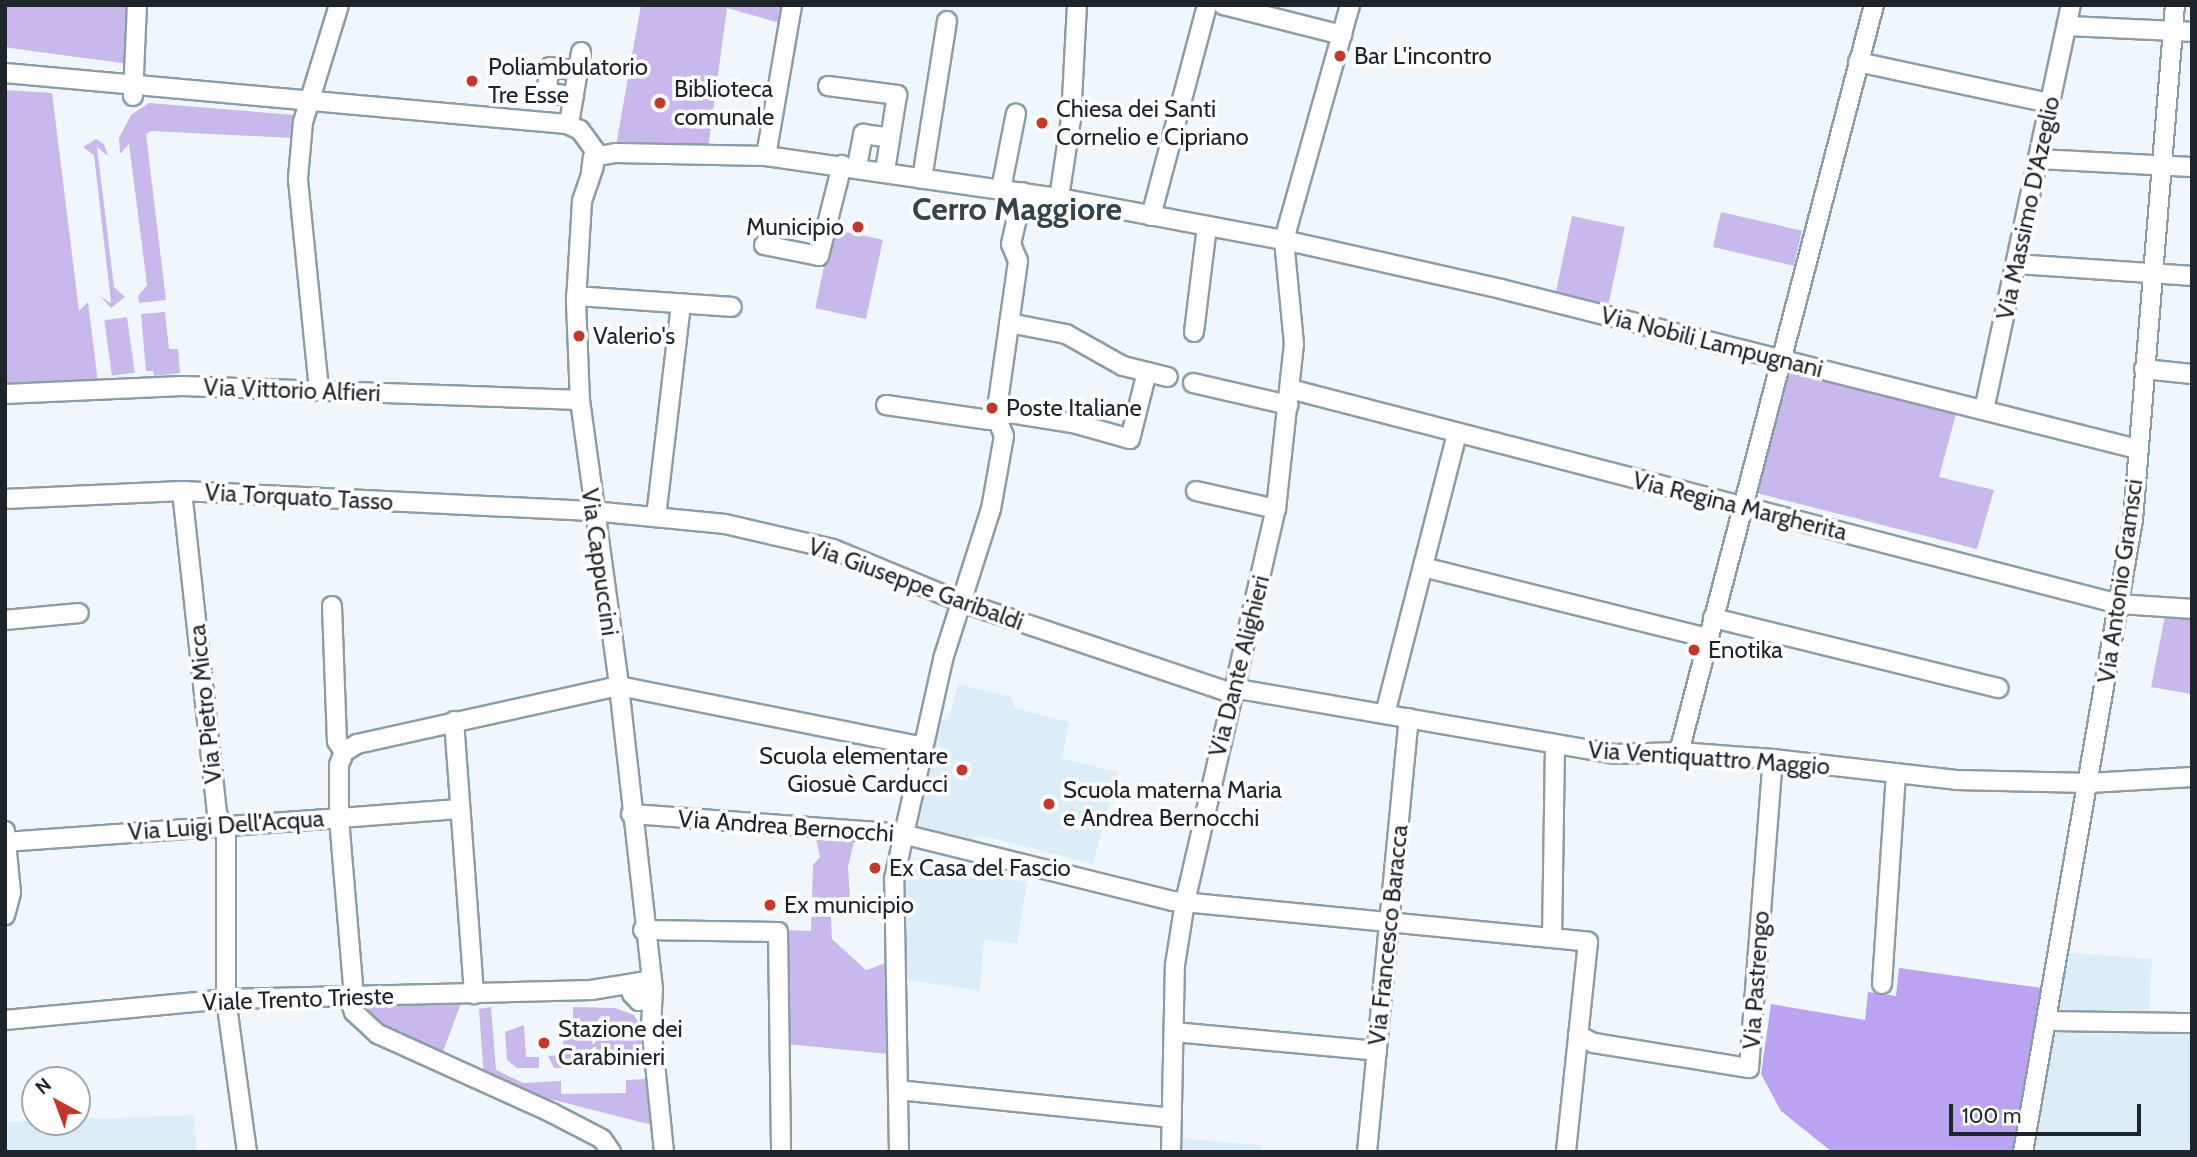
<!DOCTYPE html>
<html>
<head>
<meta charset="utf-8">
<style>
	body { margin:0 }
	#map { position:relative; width:2197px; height:1157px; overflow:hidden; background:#eff7fc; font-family:Cabin,sans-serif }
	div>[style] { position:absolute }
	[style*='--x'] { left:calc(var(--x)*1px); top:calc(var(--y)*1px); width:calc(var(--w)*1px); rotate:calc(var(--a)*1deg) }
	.built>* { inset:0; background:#ddedf8 }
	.green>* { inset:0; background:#c8b8ec; transform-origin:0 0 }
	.forest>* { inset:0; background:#bca3f1 }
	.roads { filter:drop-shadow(2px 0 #8b9da9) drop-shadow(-2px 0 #8b9da9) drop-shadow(0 2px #8b9da9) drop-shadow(0 -2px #8b9da9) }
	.minor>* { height:18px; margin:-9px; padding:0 9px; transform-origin:9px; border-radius:9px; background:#fff }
	.dots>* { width:19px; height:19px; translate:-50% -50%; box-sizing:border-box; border:4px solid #fff; border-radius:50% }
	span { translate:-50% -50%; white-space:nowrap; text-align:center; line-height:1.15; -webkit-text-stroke:7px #fff; paint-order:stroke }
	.poi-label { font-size:24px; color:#1e252a }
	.left { translate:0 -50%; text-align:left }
	.right { translate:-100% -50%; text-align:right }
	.street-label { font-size:24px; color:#1e252a }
	.district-label { font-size:32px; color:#34444e; font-weight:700 }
	.frame { position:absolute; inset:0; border:7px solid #1e252a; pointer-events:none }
	.north { position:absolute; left:21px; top:1066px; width:70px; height:70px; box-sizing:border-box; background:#fff; border:2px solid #a5a8aa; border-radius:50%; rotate:319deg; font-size:19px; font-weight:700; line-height:28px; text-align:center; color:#1e252a }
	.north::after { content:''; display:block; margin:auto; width:24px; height:32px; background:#c53829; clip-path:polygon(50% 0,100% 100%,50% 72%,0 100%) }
	.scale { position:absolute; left:1949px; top:1104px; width:192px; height:32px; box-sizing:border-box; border:4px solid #1e252a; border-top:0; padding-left:9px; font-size:21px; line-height:24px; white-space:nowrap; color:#1e252a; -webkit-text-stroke:5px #fff; paint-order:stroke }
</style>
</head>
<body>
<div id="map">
	<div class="built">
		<i style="clip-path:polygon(958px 684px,1011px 697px,1015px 708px,1069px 722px,1062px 758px,1118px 772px,1093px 864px,980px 835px,972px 841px,920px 829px,915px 819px,939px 720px,949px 719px)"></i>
		<i style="clip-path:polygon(906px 856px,1027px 882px,1017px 944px,984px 939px,980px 991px,903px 979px,901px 877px)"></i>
		<i style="clip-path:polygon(2063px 952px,2152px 959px,2149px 1019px,2192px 1020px,2192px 1152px,2026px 1152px)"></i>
		<i style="clip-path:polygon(194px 1115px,197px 1152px,5px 1152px,5px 1122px)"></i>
		<i style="clip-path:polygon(1174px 1138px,1262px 1145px,1262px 1152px,1173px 1152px)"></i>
	</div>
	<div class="green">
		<i style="clip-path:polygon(5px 5px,132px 5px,129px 64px,10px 48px,5px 46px)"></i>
		<i style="clip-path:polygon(641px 5px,784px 5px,780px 23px,727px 8px,708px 149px,616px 145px)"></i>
		<i style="clip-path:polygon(5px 90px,52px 93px,79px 311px,88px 302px,98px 383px,5px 388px)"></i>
		<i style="clip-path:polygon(149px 103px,295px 115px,294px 138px,151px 131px,146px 134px,166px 300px,139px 303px,138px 296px,147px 285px,129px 144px,120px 154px,119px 138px,131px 115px)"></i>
		<i style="clip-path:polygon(96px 139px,104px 144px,108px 156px,97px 147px,114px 287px,125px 297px,111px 308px,100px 296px,111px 303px,94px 155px,83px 147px)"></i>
		<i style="left:1721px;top:212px;width:83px;height:36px;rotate:13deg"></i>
		<i style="left:1572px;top:216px;width:54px;height:79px;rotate:12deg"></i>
		<i style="left:832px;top:229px;width:52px;height:81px;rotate:12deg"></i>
		<i style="clip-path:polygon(165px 312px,169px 349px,178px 349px,180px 373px,154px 376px,153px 371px,146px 371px,141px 314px)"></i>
		<i style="left:127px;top:317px;width:56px;height:23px;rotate:82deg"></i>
		<i style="clip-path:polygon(1794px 372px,1956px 414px,1939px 477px,1994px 490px,1977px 549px,1760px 494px,1754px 485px,1783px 377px)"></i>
		<i style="clip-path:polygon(2165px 616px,2192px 618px,2191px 694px,2151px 687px)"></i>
		<i style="clip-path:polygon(816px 839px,854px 841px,848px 867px,850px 897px,830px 899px,832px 939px,866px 970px,886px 963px,889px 1054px,786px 1044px,786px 930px,811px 931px,813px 865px,820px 857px)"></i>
		<i style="clip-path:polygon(366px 1002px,461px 1003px,441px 1057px,386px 1029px,367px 1013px)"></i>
		<i style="clip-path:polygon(491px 1007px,496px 1070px,523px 1083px,561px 1081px,561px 1094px,626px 1093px,626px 1080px,646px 1079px,652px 1125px,550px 1099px,549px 1105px,484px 1078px,479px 1009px)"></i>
		<i style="clip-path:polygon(573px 1007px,615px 1008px,634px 1015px,640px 1026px,643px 1065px,554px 1068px,548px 1056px,564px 1055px,562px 1025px,573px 1025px)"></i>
		<i style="clip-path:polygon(524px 1025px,526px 1057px,539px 1057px,539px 1068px,517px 1068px,507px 1060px,505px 1032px)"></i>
	</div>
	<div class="forest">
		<i style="clip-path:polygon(1899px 968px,2042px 988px,2013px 1152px,1832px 1152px,1781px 1111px,1761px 1074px,1771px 1004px,1865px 1020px,1868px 992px,1896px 996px)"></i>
	</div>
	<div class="roads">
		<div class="minor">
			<i style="--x:1223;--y:5;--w:123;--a:14.1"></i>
			<i style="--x:2067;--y:26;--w:125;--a:2.7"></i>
			<i style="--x:1858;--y:62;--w:196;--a:12.1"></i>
			<i style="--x:5;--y:73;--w:564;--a:5.19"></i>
			<i style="--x:567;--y:124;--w:14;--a:25"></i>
			<i style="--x:580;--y:130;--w:31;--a:54"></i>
			<i style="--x:828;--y:86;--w:70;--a:7.4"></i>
			<i style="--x:897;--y:95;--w:77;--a:99"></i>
			<i style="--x:133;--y:96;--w:91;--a:-87.5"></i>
			<i style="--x:574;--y:96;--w:28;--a:-174"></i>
			<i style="--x:546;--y:93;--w:26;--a:-81"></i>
			<i style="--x:550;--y:67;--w:28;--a:8"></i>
			<i style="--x:569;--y:124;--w:73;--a:-80.5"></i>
			<i style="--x:766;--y:156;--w:153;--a:-80.2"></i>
			<i style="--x:2038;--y:159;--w:154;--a:3"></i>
			<i style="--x:594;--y:166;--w:37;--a:109"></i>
			<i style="--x:582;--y:201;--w:101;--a:93.4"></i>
			<i style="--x:576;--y:302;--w:98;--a:87.7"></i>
			<i style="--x:580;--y:400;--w:289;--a:82.2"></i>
			<i style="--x:619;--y:686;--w:305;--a:83.6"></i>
			<i style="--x:653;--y:989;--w:35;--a:93"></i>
			<i style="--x:651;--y:1024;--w:129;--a:84.2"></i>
			<i style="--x:857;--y:166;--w:33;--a:-79"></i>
			<i style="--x:863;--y:134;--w:27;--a:8"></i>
			<i style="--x:591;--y:171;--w:14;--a:-82"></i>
			<i style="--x:593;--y:157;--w:23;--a:-10"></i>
			<i style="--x:616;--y:153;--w:150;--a:1.1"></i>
			<i style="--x:766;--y:156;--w:296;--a:8.2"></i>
			<i style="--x:1059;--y:198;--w:229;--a:10.6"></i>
			<i style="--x:1284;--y:240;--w:222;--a:12.7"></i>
			<i style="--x:1501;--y:289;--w:656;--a:14.12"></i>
			<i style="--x:922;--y:179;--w:160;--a:-81"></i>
			<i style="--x:1001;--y:189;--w:77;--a:-78.8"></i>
			<i style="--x:1059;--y:198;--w:80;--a:-81.4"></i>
			<i style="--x:1071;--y:119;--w:114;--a:-87"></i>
			<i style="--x:1151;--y:216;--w:218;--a:-75.1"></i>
			<i style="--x:764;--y:245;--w:56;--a:11.3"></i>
			<i style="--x:819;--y:256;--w:94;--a:-75.8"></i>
			<i style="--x:2016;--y:264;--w:176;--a:3.9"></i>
			<i style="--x:576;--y:296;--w:156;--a:4"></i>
			<i style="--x:1009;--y:323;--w:58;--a:10.9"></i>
			<i style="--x:1066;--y:334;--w:65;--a:29.3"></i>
			<i style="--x:1123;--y:366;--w:46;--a:13.7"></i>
			<i style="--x:1194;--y:332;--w:107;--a:-83"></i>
			<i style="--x:2144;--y:369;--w:48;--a:5.9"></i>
			<i style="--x:1193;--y:383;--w:98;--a:13"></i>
			<i style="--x:1290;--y:389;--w:856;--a:14.54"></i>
			<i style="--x:2119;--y:604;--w:73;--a:3.9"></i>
			<i style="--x:319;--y:390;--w:213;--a:-95.7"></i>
			<i style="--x:298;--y:178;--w:56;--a:-84.9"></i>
			<i style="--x:303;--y:122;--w:122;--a:-72.9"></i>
			<i style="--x:5;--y:394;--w:177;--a:-2.6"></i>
			<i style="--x:182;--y:386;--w:398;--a:2"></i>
			<i style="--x:886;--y:405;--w:104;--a:8.3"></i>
			<i style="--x:989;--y:420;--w:22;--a:-18"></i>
			<i style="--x:1010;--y:413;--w:68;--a:9.3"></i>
			<i style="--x:1077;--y:424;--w:55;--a:15.8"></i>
			<i style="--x:1130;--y:439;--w:69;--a:-75.8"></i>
			<i style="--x:1984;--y:410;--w:414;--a:-77.9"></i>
			<i style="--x:182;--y:491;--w:324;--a:83.8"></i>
			<i style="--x:217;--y:813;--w:25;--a:69"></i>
			<i style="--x:226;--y:836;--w:163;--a:90"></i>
			<i style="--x:226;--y:999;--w:154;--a:82.2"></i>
			<i style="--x:1196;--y:491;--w:82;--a:12.7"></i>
			<i style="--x:5;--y:499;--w:177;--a:-2.6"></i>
			<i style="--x:182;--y:491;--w:410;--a:2.8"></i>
			<i style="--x:592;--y:511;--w:134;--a:5.6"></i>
			<i style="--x:725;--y:524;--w:111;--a:13"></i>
			<i style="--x:833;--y:549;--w:139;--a:22.5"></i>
			<i style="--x:961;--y:602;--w:285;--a:18.6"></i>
			<i style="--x:1231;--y:693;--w:13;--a:-13"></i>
			<i style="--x:1244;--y:690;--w:376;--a:9.8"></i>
			<i style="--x:1615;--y:754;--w:64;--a:-1.8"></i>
			<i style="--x:1679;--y:752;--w:94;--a:4.3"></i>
			<i style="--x:1773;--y:759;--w:184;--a:6.5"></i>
			<i style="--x:1956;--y:780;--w:133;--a:1.3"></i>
			<i style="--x:2089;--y:783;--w:103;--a:-3.3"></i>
			<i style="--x:656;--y:517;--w:215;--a:-83.3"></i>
			<i style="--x:1423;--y:567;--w:294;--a:14"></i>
			<i style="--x:332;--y:606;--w:135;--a:87.9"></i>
			<i style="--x:337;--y:741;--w:13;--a:58"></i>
			<i style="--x:1713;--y:618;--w:294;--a:13.8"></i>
			<i style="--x:5;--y:620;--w:74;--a:-5.4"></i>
			<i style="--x:1385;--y:714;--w:290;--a:-75.6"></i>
			<i style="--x:454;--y:721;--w:274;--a:85.8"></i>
			<i style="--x:1679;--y:752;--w:772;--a:-75.37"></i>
			<i style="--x:631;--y:814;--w:272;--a:4.2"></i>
			<i style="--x:902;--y:834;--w:279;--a:13.9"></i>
			<i style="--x:1173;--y:901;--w:417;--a:5.6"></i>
			<i style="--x:1588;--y:942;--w:211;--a:96"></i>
			<i style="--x:5;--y:831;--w:62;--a:84.5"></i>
			<i style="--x:11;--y:893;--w:23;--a:105"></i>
			<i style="--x:5;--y:842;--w:335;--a:-4.1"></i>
			<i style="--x:339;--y:818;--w:53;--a:-90"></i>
			<i style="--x:339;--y:765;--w:14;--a:-69"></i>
			<i style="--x:344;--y:752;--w:15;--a:-32"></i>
			<i style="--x:357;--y:744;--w:268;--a:-12.5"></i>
			<i style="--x:619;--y:686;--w:310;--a:11.3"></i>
			<i style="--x:643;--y:930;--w:135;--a:0.8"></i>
			<i style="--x:778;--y:932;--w:220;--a:89.2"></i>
			<i style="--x:1552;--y:938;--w:192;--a:-89.1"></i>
			<i style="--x:645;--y:981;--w:10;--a:169"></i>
			<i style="--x:635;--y:983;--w:11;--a:105"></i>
			<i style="--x:632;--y:994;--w:10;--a:45"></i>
			<i style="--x:639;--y:1001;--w:13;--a:-18"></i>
			<i style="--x:1882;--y:984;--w:211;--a:-86.2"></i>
			<i style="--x:349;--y:997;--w:16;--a:72"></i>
			<i style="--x:354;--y:1012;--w:33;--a:43"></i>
			<i style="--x:378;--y:1034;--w:191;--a:24.4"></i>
			<i style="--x:552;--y:1113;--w:56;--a:27.5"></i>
			<i style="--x:602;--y:1139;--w:16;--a:55"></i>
			<i style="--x:354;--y:997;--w:180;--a:-94.8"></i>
			<i style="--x:339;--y:818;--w:121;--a:-4.3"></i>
			<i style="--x:5;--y:1020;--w:222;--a:-5.4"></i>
			<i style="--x:226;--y:999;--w:365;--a:-1.4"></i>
			<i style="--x:591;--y:990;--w:45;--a:-9"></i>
			<i style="--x:2047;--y:1021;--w:145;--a:0.8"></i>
			<i style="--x:1174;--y:1032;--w:204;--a:5.3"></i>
			<i style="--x:1578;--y:1035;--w:18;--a:27"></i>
			<i style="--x:1594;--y:1043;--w:157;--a:9.2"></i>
			<i style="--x:1749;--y:1068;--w:310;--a:-85.6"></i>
			<i style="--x:898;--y:1090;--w:275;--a:5.8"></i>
			<i style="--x:899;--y:1152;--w:273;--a:-91"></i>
			<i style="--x:894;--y:879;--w:225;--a:-77.4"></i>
			<i style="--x:943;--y:659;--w:157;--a:-72.3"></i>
			<i style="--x:991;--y:509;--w:74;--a:-79.9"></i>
			<i style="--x:1004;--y:436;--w:22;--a:-112"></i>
			<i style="--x:996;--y:416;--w:157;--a:-81.9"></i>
			<i style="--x:1018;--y:261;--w:18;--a:-112"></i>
			<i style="--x:1011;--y:244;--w:53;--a:-77"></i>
			<i style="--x:1171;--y:1152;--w:187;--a:-88.8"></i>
			<i style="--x:1175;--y:965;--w:64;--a:-81"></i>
			<i style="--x:1185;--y:902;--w:403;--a:-77"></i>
			<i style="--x:1276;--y:509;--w:166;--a:-83.8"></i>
			<i style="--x:1294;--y:344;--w:104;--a:-95.5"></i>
			<i style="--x:1284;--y:240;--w:244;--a:-74.3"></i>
			<i style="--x:1367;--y:1152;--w:436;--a:-84.5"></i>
			<i style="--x:2023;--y:1152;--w:642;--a:-80.13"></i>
			<i style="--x:2133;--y:520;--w:517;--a:-85.34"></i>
		</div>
	</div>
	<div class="dots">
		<i style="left:1340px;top:56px;background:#c53829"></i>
		<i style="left:472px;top:81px;background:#c53829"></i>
		<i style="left:660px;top:103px;background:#c53829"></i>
		<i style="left:1042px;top:123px;background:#c53829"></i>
		<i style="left:858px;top:227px;background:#c53829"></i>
		<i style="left:579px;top:336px;background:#c53829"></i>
		<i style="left:992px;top:408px;background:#c53829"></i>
		<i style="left:1694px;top:650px;background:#c53829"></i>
		<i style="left:962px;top:770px;background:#c53829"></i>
		<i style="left:1049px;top:804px;background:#c53829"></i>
		<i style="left:875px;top:868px;background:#c53829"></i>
		<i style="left:770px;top:905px;background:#c53829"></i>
		<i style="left:544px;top:1043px;background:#c53829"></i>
	</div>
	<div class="poi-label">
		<span class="left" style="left:1354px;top:56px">Bar L'incontro</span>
		<span class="left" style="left:488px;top:81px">Poliambulatorio<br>Tre Esse</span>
		<span class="left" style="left:674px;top:103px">Biblioteca<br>comunale</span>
		<span class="left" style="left:1056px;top:123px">Chiesa dei Santi<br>Cornelio e Cipriano</span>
		<span class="right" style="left:844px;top:227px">Municipio</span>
		<span class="left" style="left:593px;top:336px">Valerio's</span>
		<span class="left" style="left:1006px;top:408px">Poste Italiane</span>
		<span class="left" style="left:1708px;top:650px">Enotika</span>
		<span class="right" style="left:948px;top:770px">Scuola elementare<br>Giosuè Carducci</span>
		<span class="left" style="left:1063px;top:804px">Scuola materna Maria<br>e Andrea Bernocchi</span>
		<span class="left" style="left:889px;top:868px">Ex Casa del Fascio</span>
		<span class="left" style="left:784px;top:905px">Ex municipio</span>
		<span class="left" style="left:558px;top:1043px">Stazione dei<br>Carabinieri</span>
	</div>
	<div class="street-label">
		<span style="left:2028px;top:208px;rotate:-78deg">Via Massimo D'Azeglio</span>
		<span style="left:1712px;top:342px;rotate:14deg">Via Nobili Lampugnani</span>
		<span style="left:292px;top:390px;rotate:2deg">Via Vittorio Alfieri</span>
		<span style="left:299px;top:497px;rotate:3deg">Via Torquato Tasso</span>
		<span style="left:1740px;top:506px;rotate:14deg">Via Regina Margherita</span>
		<span style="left:600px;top:562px;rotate:82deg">Via Cappuccini</span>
		<span style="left:2120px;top:581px;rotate:-82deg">Via Antonio Gramsci</span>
		<span style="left:916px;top:584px;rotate:20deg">Via Giuseppe Garibaldi</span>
		<span style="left:1239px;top:666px;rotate:-76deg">Via Dante Alighieri</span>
		<span style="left:205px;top:704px;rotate:-96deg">Via Pietro Micca</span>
		<span style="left:1709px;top:758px;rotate:4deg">Via Ventiquattro Maggio</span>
		<span style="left:226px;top:825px;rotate:-4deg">Via Luigi Dell'Acqua</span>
		<span style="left:786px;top:826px;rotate:4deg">Via Andrea Bernocchi</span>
		<span style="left:1388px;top:935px;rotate:-84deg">Via Francesco Baracca</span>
		<span style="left:1756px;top:980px;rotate:-86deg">Via Pastrengo</span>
		<span style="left:298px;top:999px;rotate:-2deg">Viale Trento Trieste</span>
	</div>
	<div class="district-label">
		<span style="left:1017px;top:209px">Cerro Maggiore</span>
	</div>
	<div class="frame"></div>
	<div class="north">N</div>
	<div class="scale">100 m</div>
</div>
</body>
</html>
